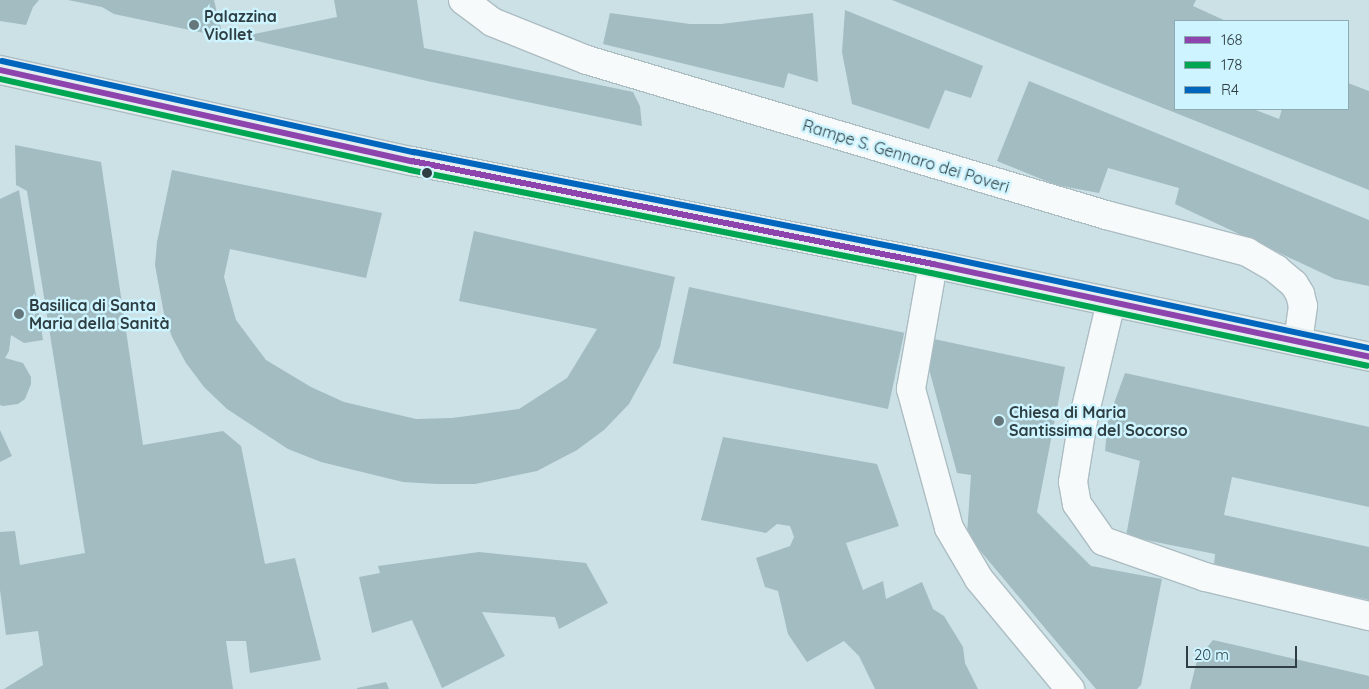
<!DOCTYPE html>
<html>
<head>
<meta charset="utf-8">
<style>
	body { margin:0 }
	#map { position:relative; width:1369px; height:689px; overflow:hidden; background:#cbe1e6; font-family:Quicksand,sans-serif }
	div>[style] { position:absolute }
	[style*='--x'] { left:calc(var(--x)*1px); top:calc(var(--y)*1px); width:calc(var(--w)*1px); rotate:calc(var(--a)*1deg) }
	.building>* { inset:0; background:#a2bcc2; transform-origin:0 0 }
	.roads { filter:drop-shadow(1px 0 #acbdc2) drop-shadow(-1px 0 #acbdc2) drop-shadow(0 1px #acbdc2) drop-shadow(0 -1px #acbdc2) }
	.street>* { height:28px; margin:-14px; padding:0 14px; transform-origin:14px; border-radius:14px; background:#f7fafb }
	.primary>* { height:28px; margin:-14px; padding:0 14px; transform-origin:14px; border-radius:14px; background:#e4eef0 }
	.bus-1>* { height:6px; margin:-3px; padding:0 3px; transform-origin:3px; border-radius:3px; background:#8e44ad }
	.bus-2>* { height:6px; margin:-3px; padding:0 3px; transform-origin:3px; border-radius:3px; background:#00a651 }
	.bus-3>* { height:6px; margin:-3px; padding:0 3px; transform-origin:3px; border-radius:3px; background:#0065bd }
	.dots>* { width:14px; height:14px; translate:-50% -50%; box-sizing:border-box; border:2px solid #cdf4ff; border-radius:50% }
	span { translate:-50% -50%; white-space:nowrap; text-align:center; line-height:1.15; -webkit-text-stroke:5px #cdf4ff; paint-order:stroke }
	.poi-label { font-size:16px; color:#2e3e42; font-weight:700 }
	.left { translate:0 -50%; text-align:left }
	.street-label { font-size:16px; color:#2e3e42 }
	.legend { position:absolute; left:1174px; top:20px; width:175px; height:90px; box-sizing:border-box; background:#cdf4ff; border:1px solid #8dabb3; margin:0; padding:6px 9px; list-style:none; font-size:15px; color:#2e3e42 }
	.legend li { display:flex; align-items:center; gap:10px; height:25px }
	.legend b { width:25px; border:1px solid #8dabb3 }
	.scale { position:absolute; left:1186px; top:646px; width:111px; height:22px; box-sizing:border-box; border:2px solid #2e3e42; border-top:0; padding-left:6px; font-size:15px; line-height:18px; white-space:nowrap; color:#2e3e42; -webkit-text-stroke:4px #cdf4ff; paint-order:stroke }
</style>
</head>
<body>
<div id="map">
	<div class="building">
		<i style="clip-path:polygon(0 0,39px 0,33px 7px,26px 25px,0 21px)"></i>
		<i style="clip-path:polygon(68px 0,214px 0,223px 37px,114px 14px,102px 7px)"></i>
		<i style="clip-path:polygon(334px 0,417px 0,424px 48px,633px 92px,640px 106px,642px 126px,427px 81px,240px 37px,337px 17px)"></i>
		<i style="clip-path:polygon(892px 0,1196px 0,1193px 6px,1226px 21px,1175px 21px,1175px 109px,1253px 109px,1279px 119px,1282px 109px,1348px 109px,1348px 83px,1369px 91px,1369px 190px)"></i>
		<i style="clip-path:polygon(845px 10px,983px 66px,971px 98px,945px 90px,929px 129px,852px 104px,842px 52px)"></i>
		<i style="clip-path:polygon(610px 13px,690px 24px,721px 24px,813px 13px,818px 82px,788px 73px,784px 88px,603px 44px)"></i>
		<i style="clip-path:polygon(1029px 81px,1369px 220px,1369px 286px,1335px 279px,1175px 204px,1179px 188px,1108px 168px,1099px 193px,1056px 185px,997px 161px)"></i>
		<i style="clip-path:polygon(15px 145px,101px 162px,143px 445px,223px 431px,241px 446px,265px 564px,295px 558px,321px 660px,250px 673px,246px 641px,226px 641px,233px 689px,4px 689px,43px 665px,38px 631px,6px 635px,0 590px,0 532px,15px 531px,20px 565px,85px 553px,27px 191px,16px 185px)"></i>
		<i style="clip-path:polygon(172px 170px,382px 213px,366px 278px,230px 249px,224px 277px,236px 320px,266px 360px,311px 387px,344px 402px,416px 419px,452px 418px,519px 409px,567px 378px,597px 329px,459px 301px,474px 231px,675px 277px,660px 347px,629px 404px,604px 430px,577px 450px,537px 471px,475px 484px,437px 484px,403px 482px,321px 462px,288px 449px,227px 409px,204px 387px,186px 363px,172px 337px,164px 314px,155px 265px,157px 242px)"></i>
		<i style="clip-path:polygon(19px 190px,43px 340px,24px 343px,11px 335px,9px 351px,5px 358px,23px 363px,31px 377px,31px 384px,25px 399px,18px 404px,3px 406px,0 405px,0 199px)"></i>
		<i style="left:689px;top:287px;width:220px;height:78px;rotate:12deg"></i>
		<i style="clip-path:polygon(934px 339px,1065px 367px,1037px 512px,1091px 566px,1162px 579px,1141px 685px,1137px 689px,1096px 689px,967px 535px,971px 475px,957px 473px,929px 369px)"></i>
		<i style="clip-path:polygon(1125px 373px,1369px 427px,1369px 507px,1232px 477px,1224px 515px,1369px 547px,1369px 600px,1214px 565px,1215px 554px,1126px 536px,1140px 461px,1105px 451px,1108px 420px)"></i>
		<i style="clip-path:polygon(0 430px,12px 456px,0 462px)"></i>
		<i style="clip-path:polygon(723px 437px,877px 464px,899px 526px,846px 543px,863px 590px,883px 581px,886px 599px,922px 582px,933px 609px,944px 616px,963px 647px,965px 663px,978px 689px,875px 689px,859px 656px,844px 641px,807px 662px,788px 634px,778px 591px,765px 587px,756px 558px,790px 546px,794px 537px,790px 526px,777px 524px,766px 533px,701px 520px)"></i>
		<i style="clip-path:polygon(479px 552px,586px 563px,608px 603px,559px 629px,555px 617px,482px 612px,505px 656px,442px 688px,412px 620px,372px 633px,359px 577px,380px 573px,378px 566px)"></i>
		<i style="clip-path:polygon(1213px 640px,1369px 676px,1369px 689px,1190px 689px,1197px 660px)"></i>
		<i style="clip-path:polygon(386px 682px,389px 689px,357px 689px,357px 688px)"></i>
	</div>
	<div class="roads">
		<div class="street">
			<i style="--x:463;--y:0;--w:36;--a:37"></i>
			<i style="--x:492;--y:22;--w:102;--a:21.8"></i>
			<i style="--x:587;--y:60;--w:542;--a:16.63"></i>
			<i style="--x:1106;--y:215;--w:146;--a:14.7"></i>
			<i style="--x:1247;--y:252;--w:34;--a:30"></i>
			<i style="--x:1276;--y:269;--w:23;--a:40"></i>
			<i style="--x:1294;--y:284;--w:12;--a:59"></i>
			<i style="--x:1300;--y:294;--w:12;--a:76"></i>
			<i style="--x:1303;--y:306;--w:36;--a:98"></i>
			<i style="--x:933;--y:264;--w:127;--a:100"></i>
			<i style="--x:911;--y:389;--w:144;--a:74.7"></i>
			<i style="--x:949;--y:528;--w:59;--a:59.5"></i>
			<i style="--x:979;--y:579;--w:143;--a:50.4"></i>
			<i style="--x:1111;--y:302;--w:121;--a:103.3"></i>
			<i style="--x:1083;--y:420;--w:63;--a:99.2"></i>
			<i style="--x:1073;--y:482;--w:22;--a:80"></i>
			<i style="--x:1077;--y:504;--w:45;--a:54.9"></i>
			<i style="--x:1103;--y:541;--w:108;--a:19.4"></i>
			<i style="--x:1205;--y:577;--w:169;--a:13.4"></i>
		</div>
		<div class="primary">
			<i style="--x:0;--y:70;--w:422;--a:12.5"></i>
			<i style="--x:412;--y:161;--w:531;--a:11.18"></i>
			<i style="--x:933;--y:264;--w:446;--a:12"></i>
		</div>
	</div>
	<div class="bus-1">
		<i style="--x:0;--y:70;--w:422;--a:12.5"></i>
		<i style="--x:412;--y:161;--w:531;--a:11.18"></i>
		<i style="--x:933;--y:264;--w:446;--a:12"></i>
	</div>
	<div class="bus-2">
		<i style="--x:0;--y:79;--w:420;--a:12.5"></i>
		<i style="--x:410;--y:170;--w:531;--a:11.18"></i>
		<i style="--x:931;--y:273;--w:446;--a:12"></i>
	</div>
	<div class="bus-3">
		<i style="--x:2;--y:61;--w:422;--a:12.5"></i>
		<i style="--x:414;--y:152;--w:531;--a:11.18"></i>
		<i style="--x:935;--y:255;--w:444;--a:12.1"></i>
	</div>
	<div class="dots">
		<i style="left:194px;top:25px;background:#65777b"></i>
		<i style="left:427px;top:173px;background:#2e3e42"></i>
		<i style="left:19px;top:314px;background:#65777b"></i>
		<i style="left:999px;top:421px;background:#65777b"></i>
	</div>
	<div class="poi-label">
		<span class="left" style="left:204px;top:25px">Palazzina<br>Viollet</span>
		<span class="left" style="left:29px;top:314px">Basilica di Santa<br>Maria della Sanità</span>
		<span class="left" style="left:1009px;top:421px">Chiesa di Maria<br>Santissima del Socorso</span>
	</div>
	<div class="street-label">
		<span style="left:906px;top:156px;rotate:17deg">Rampe S. Gennaro dei Poveri</span>
	</div>
	<ul class="legend">
	<li><b style="height:6px;background:#8e44ad"></b>168</li>
	<li><b style="height:6px;background:#00a651"></b>178</li>
	<li><b style="height:6px;background:#0065bd"></b>R4</li>
	</ul>
	<div class="scale">20 m</div>
</div>
</body>
</html>
